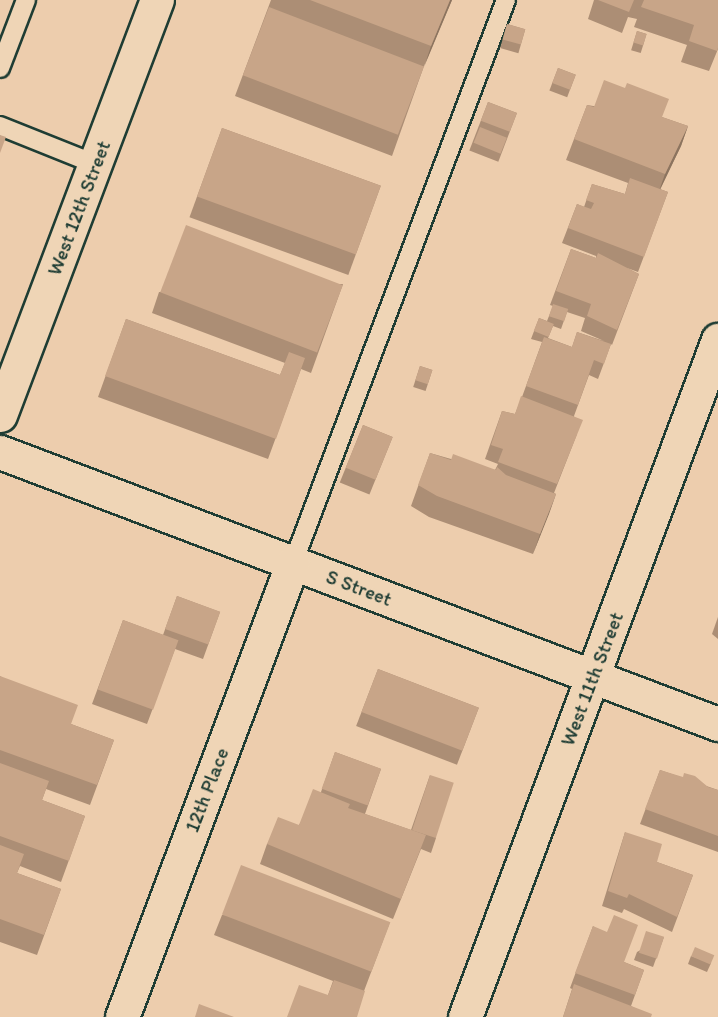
<!DOCTYPE html>
<html>
<head>
<meta charset="utf-8">
<style>
	body { margin:0 }
	#map { position:relative; width:718px; height:1017px; overflow:hidden; background:#edcdad; font-family:Itim,sans-serif }
	div>[style] { position:absolute }
	[style*='--x'] { left:calc(var(--x)*1px); top:calc(var(--y)*1px); width:calc(var(--w)*1px); rotate:calc(var(--a)*1deg) }
	.roads { filter:drop-shadow(2px 0 #1f3d34) drop-shadow(-2px 0 #1f3d34) drop-shadow(0 2px #1f3d34) drop-shadow(0 -2px #1f3d34) }
	.service>* { height:18px; margin:-9px; padding:0 9px; transform-origin:9px; border-radius:9px; background:#efd5b6 }
	.minor>* { height:33px; margin:-16.5px; padding:0 16.5px; transform-origin:16.5px; border-radius:16.5px; background:#efd5b6 }
	.wall>* { inset:0; background:#ac8e75; transform-origin:0 0 }
	.shaded-wall>* { inset:0; background:#8c745f }
	.building>* { inset:0; background:#c8a588; transform-origin:0 0 }
	span { translate:-50% -50%; white-space:nowrap; text-align:center; line-height:1.15; -webkit-text-stroke:4.5px #efd5b6; paint-order:stroke }
	.street-label { font-size:20px; color:#1f3d34 }
</style>
</head>
<body>
<div id="map">
	<div class="roads">
		<div class="service">
			<i style="--x:0;--y:68;--w:73;--a:-69.1"></i>
			<i style="--x:0;--y:126;--w:102;--a:21.8"></i>
			<i style="--x:293;--y:563;--w:602;--a:-69.28"></i>
		</div>
		<div class="minor">
			<i style="--x:0;--y:415;--w:444;--a:-69.3"></i>
			<i style="--x:0;--y:452;--w:768;--a:20.75"></i>
			<i style="--x:122;--y:1017;--w:485;--a:-69.4"></i>
			<i style="--x:465;--y:1017;--w:723;--a:-69.51"></i>
		</div>
	</div>
	<div class="wall">
		<i style="clip-path:polygon(271px 0,452px 0,424px 66px,392px 156px,235px 96px)"></i>
		<i style="clip-path:polygon(594px 0,718px 0,718px 49px,709px 71px,681px 62px,687px 45px,634px 27px,637px 19px,628px 17px,622px 33px,588px 19px)"></i>
		<i style="left:507px;top:24px;width:19px;height:25px;rotate:16deg"></i>
		<i style="left:637px;top:31px;width:10px;height:20px;rotate:17deg"></i>
		<i style="left:558px;top:68px;width:19px;height:24px;rotate:21deg"></i>
		<i style="left:488px;top:102px;width:31px;height:52px;rotate:21deg"></i>
		<i style="clip-path:polygon(evenodd,587px 105px,662px 117px,688px 126px,681px 146px,660px 189px,668px 192px,638px 272px,627px 268px,639px 274px,612px 345px,611px 344px,598px 379px,589px 375px,574px 416px,577px 434px,554px 493px,556px 494px,533px 554px,429px 517px,411px 506px,430px 453px,451px 459px,495px 470px,498px 464px,485px 459px,502px 411px,515px 414px,522px 397px,542px 342px,531px 339px,539px 318px,547px 321px,553px 306px,550px 305px,571px 249px,596px 258px,596px 256px,562px 243px,577px 204px,584px 207px,592px 184px,625px 194px,628px 183px,566px 160px,587px 105px,567px 312px,585px 318px,581px 331px,604px 341px,577px 332px,572px 347px,548px 338px,553px 326px,561px 329px,567px 312px)"></i>
		<i style="left:222px;top:128px;width:169px;height:95px;rotate:20deg"></i>
		<i style="clip-path:polygon(343px 284px,311px 373px,301px 369px,268px 459px,98px 397px,126px 319px,280px 375px,285px 363px,152px 313px,159px 292px)"></i>
		<i style="left:420px;top:366px;width:13px;height:22px;rotate:18deg"></i>
		<i style="left:363px;top:425px;width:32px;height:62px;rotate:22deg"></i>
		<i style="clip-path:polygon(177px 596px,220px 612px,203px 659px,175px 649px,147px 724px,92px 704px,123px 620px,163px 635px)"></i>
		<i style="clip-path:polygon(718px 617px,718px 639px,712px 634px)"></i>
		<i style="left:378px;top:669px;width:108px;height:61px;rotate:21deg"></i>
		<i style="clip-path:polygon(0 676px,71px 724px,114px 740px,90px 805px,46px 789px,42px 800px,85px 816px,61px 882px,20px 866px,17px 873px,61px 889px,37px 955px,0 942px)"></i>
		<i style="clip-path:polygon(335px 752px,381px 769px,365px 814px,411px 830px,430px 775px,436px 838px,431px 853px,421px 849px,393px 919px,260px 864px,267px 844px,299px 825px,321px 792px)"></i>
		<i style="clip-path:polygon(660px 770px,718px 790px,718px 852px,640px 824px)"></i>
		<i style="clip-path:polygon(625px 832px,657px 862px,693px 875px,672px 932px,624px 909px,622px 913px,602px 906px)"></i>
		<i style="clip-path:polygon(222px 915px,390px 922px,364px 991px,328px 995px,333px 981px,214px 935px)"></i>
		<i style="clip-path:polygon(593px 926px,624px 962px,644px 970px,631px 1006px,651px 1017px,563px 1017px,572px 989px,570px 988px)"></i>
		<i style="clip-path:polygon(664px 937px,653px 967px,634px 960px,637px 952px)"></i>
		<i style="clip-path:polygon(691px 956px,711px 963px,707px 972px,688px 964px)"></i>
	</div>
	<div class="shaded-wall">
		<i style="clip-path:polygon(450px 0,452px 0,424px 67px,431px 46px)"></i>
		<i style="clip-path:polygon(688px 126px,681px 146px,658px 194px,665px 174px)"></i>
		<i style="clip-path:polygon(556px 494px,549px 514px,533px 554px,540px 534px)"></i>
	</div>
	<div class="building">
		<i style="clip-path:polygon(310px 0,450px 0,431px 46px)"></i>
		<i style="clip-path:polygon(598px 0,634px 0,629px 12px)"></i>
		<i style="clip-path:polygon(644px 0,718px 0,718px 48px,717px 51px,689px 41px,694px 25px,641px 7px)"></i>
		<i style="left:269px;top:7px;width:166px;height:73px;rotate:21deg"></i>
		<i style="left:507px;top:24px;width:19px;height:16px;rotate:16deg"></i>
		<i style="left:637px;top:31px;width:10px;height:12px;rotate:17deg"></i>
		<i style="left:558px;top:68px;width:19px;height:16px;rotate:21deg"></i>
		<i style="clip-path:polygon(604px 80px,625px 88px,627px 83px,669px 99px,662px 117px,688px 126px,665px 174px,574px 139px,587px 105px,594px 107px)"></i>
		<i style="left:488px;top:102px;width:31px;height:20px;rotate:21deg"></i>
		<i style="left:480px;top:127px;width:29px;height:17px;rotate:22deg"></i>
		<i style="left:222px;top:128px;width:169px;height:73px;rotate:20deg"></i>
		<i style="clip-path:polygon(0 135px,6px 137px,0 153px)"></i>
		<i style="clip-path:polygon(630px 178px,668px 192px,644px 257px,568px 228px,577px 204px,591px 209px,594px 203px,586px 200px,592px 184px,625px 194px)"></i>
		<i style="left:186px;top:225px;width:168px;height:72px;rotate:21deg"></i>
		<i style="clip-path:polygon(571px 249px,596px 258px,598px 253px,639px 274px,617px 330px,587px 316px,591px 304px,556px 291px)"></i>
		<i style="left:553px;top:304px;width:16px;height:13px;rotate:18deg"></i>
		<i style="left:539px;top:318px;width:16px;height:14px;rotate:22deg"></i>
		<i style="clip-path:polygon(126px 319px,280px 375px,289px 352px,305px 358px,276px 439px,105px 376px)"></i>
		<i style="clip-path:polygon(577px 332px,611px 344px,604px 364px,594px 360px,578px 405px,526px 386px,544px 337px,572px 347px)"></i>
		<i style="left:420px;top:366px;width:13px;height:15px;rotate:18deg"></i>
		<i style="clip-path:polygon(521px 396px,583px 420px,557px 484px,498px 462px,503px 449px,491px 445px,502px 411px,515px 414px)"></i>
		<i style="left:363px;top:425px;width:32px;height:46px;rotate:22deg"></i>
		<i style="clip-path:polygon(430px 453px,451px 460px,453px 454px,496px 470px,497px 467px,506px 475px,556px 494px,540px 534px,437px 496px,418px 485px)"></i>
		<i style="left:177px;top:596px;width:46px;height:35px;rotate:20deg"></i>
		<i style="left:123px;top:620px;width:59px;height:74px;rotate:20deg"></i>
		<i style="left:378px;top:669px;width:108px;height:46px;rotate:21deg"></i>
		<i style="clip-path:polygon(0 676px,78px 705px,71px 724px,114px 740px,97px 785px,0 750px)"></i>
		<i style="left:335px;top:752px;width:49px;height:39px;rotate:20deg"></i>
		<i style="clip-path:polygon(0 763px,49px 781px,42px 800px,85px 816px,69px 861px,0 836px)"></i>
		<i style="clip-path:polygon(660px 770px,683px 777px,684px 773px,695px 776px,708px 787px,718px 790px,718px 836px,645px 809px)"></i>
		<i style="left:430px;top:775px;width:25px;height:58px;rotate:18deg"></i>
		<i style="clip-path:polygon(313px 789px,350px 804px,348px 808px,426px 835px,401px 899px,267px 844px,278px 817px,299px 825px)"></i>
		<i style="clip-path:polygon(625px 832px,662px 844px,657px 862px,693px 875px,677px 917px,629px 894px,627px 898px,608px 891px)"></i>
		<i style="clip-path:polygon(0 845px,24px 854px,17px 873px,61px 889px,44px 935px,0 919px)"></i>
		<i style="left:241px;top:865px;width:160px;height:53px;rotate:21deg"></i>
		<i style="clip-path:polygon(614px 915px,638px 925px,624px 962px,644px 970px,635px 995px,575px 973px,593px 926px,607px 932px)"></i>
		<i style="left:646px;top:931px;width:19px;height:23px;rotate:18deg"></i>
		<i style="left:695px;top:947px;width:21px;height:10px;rotate:23deg"></i>
		<i style="clip-path:polygon(334px 980px,365px 991px,357px 1017px,287px 1017px,299px 985px,328px 995px)"></i>
		<i style="clip-path:polygon(574px 984px,652px 1014px,651px 1017px,563px 1017px)"></i>
		<i style="clip-path:polygon(199px 1004px,234px 1017px,195px 1017px)"></i>
	</div>
	<div class="street-label">
		<span style="left:79px;top:208px;rotate:-69deg">West 12th Street</span>
		<span style="left:359px;top:588px;rotate:21deg">S Street</span>
		<span style="left:592px;top:679px;rotate:-69deg">West 11th Street</span>
		<span style="left:207px;top:790px;rotate:-69deg">12th Place</span>
	</div>
</div>
</body>
</html>
